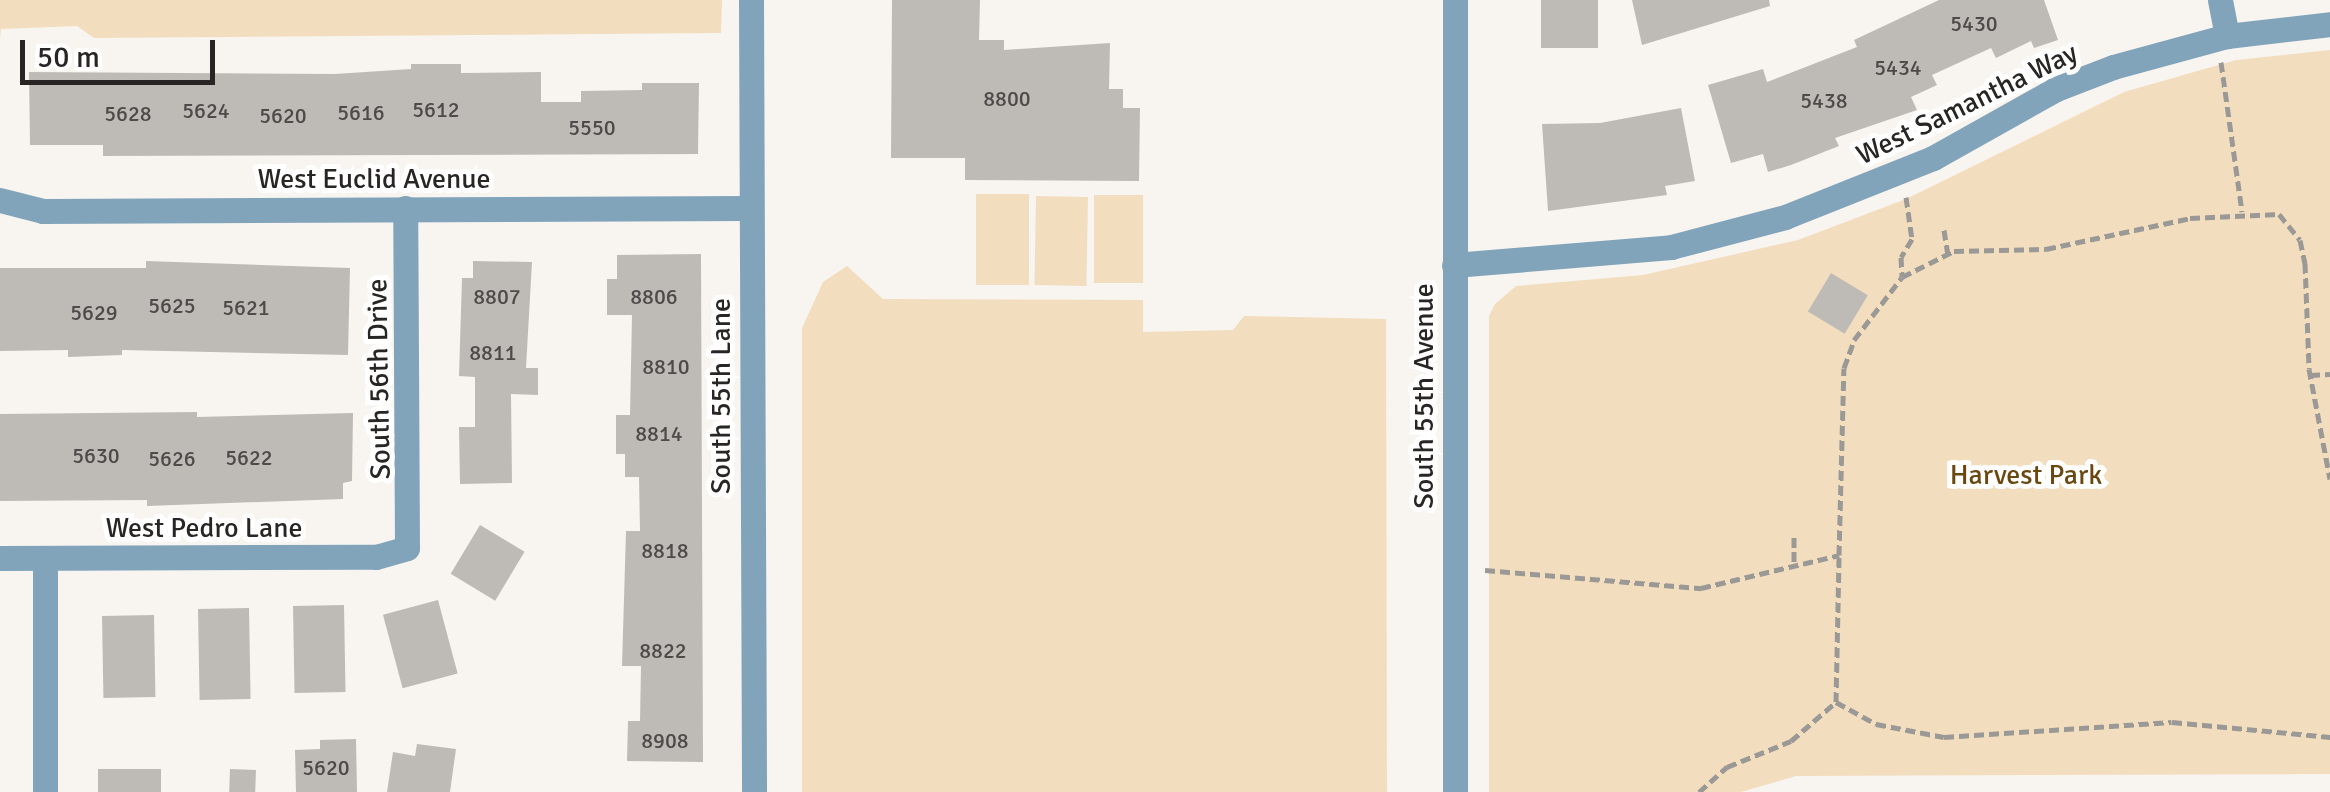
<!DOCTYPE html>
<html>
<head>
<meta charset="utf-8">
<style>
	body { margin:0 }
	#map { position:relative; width:2330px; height:792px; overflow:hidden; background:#f8f5f0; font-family:Signika,sans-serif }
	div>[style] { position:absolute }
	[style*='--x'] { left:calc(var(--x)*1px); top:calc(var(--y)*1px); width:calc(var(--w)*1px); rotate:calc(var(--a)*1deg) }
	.green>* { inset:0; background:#f3ddbf; transform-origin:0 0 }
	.building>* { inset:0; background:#bebbb7; transform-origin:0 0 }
	.path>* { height:5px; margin-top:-2.5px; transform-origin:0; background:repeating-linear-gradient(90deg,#9b9995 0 10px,transparent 0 15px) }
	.minor>* { height:25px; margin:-12.5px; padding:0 12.5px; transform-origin:12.5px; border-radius:12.5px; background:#82a4bb }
	.tertiary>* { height:25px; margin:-12.5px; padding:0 12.5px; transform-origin:12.5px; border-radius:12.5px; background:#82a4bb }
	span { translate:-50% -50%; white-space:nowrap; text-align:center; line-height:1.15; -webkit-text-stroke:10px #fff; paint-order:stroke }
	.number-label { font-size:22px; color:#4d4b49 }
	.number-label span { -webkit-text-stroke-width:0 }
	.street-label { font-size:28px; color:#272624 }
	.park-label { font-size:28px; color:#69470f }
	.scale { position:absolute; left:20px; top:40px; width:195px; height:45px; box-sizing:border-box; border:5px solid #272624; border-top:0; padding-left:12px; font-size:30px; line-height:35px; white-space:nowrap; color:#272624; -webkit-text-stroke:8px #fff; paint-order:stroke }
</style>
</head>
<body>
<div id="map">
	<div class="green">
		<i style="clip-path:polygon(0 0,722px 0,721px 33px,94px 38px,77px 26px,1px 29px,0 39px)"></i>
		<i style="clip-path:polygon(2330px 50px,2330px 774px,1796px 776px,1741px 792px,1489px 792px,1489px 316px,1495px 304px,1516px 286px,1643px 275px,1798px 240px,1906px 199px,2124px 92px,2236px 60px)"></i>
		<i style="left:976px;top:194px;width:53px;height:91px"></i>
		<i style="left:1094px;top:195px;width:49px;height:88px"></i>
		<i style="left:1036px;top:196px;width:52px;height:89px;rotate:1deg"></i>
		<i style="clip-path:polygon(847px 266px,883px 299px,1143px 300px,1143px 332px,1233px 330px,1244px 316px,1386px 319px,1387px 792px,802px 792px,802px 328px,823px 282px)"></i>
	</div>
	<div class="building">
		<i style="clip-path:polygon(892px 0,980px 0,979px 40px,1004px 40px,1004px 50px,1110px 43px,1109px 89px,1123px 89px,1123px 108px,1140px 108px,1139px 181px,965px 180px,965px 158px,891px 158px)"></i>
		<i style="left:1541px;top:0;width:57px;height:48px"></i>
		<i style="clip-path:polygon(1632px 0,1769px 0,1770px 6px,1642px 45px)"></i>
		<i style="clip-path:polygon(1939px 0,2044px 0,2058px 40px,2034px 48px,2031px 41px,1996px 58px,1991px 48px,1932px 75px,1937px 85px,1911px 97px,1917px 110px,1835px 138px,1839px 146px,1791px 165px,1768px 172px,1763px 154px,1731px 163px,1708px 85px,1763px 69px,1767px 82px,1857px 47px,1854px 40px)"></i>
		<i style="clip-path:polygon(411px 64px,461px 64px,461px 73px,541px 72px,541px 102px,581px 102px,581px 91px,642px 90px,642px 83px,699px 83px,698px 154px,103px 156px,103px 145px,30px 145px,29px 72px,335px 74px,411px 69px)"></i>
		<i style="clip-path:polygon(1681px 108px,1695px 181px,1665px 186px,1667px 195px,1548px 211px,1542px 124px,1600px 123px)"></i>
		<i style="clip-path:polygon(701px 254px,703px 762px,627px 761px,628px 721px,640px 721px,641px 666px,622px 666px,626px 531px,640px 531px,639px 477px,625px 477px,625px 454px,616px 454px,616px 415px,630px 415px,632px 315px,607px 315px,607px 279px,617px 279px,617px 255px)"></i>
		<i style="clip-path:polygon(146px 261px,350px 268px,348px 355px,122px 350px,122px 355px,68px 357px,68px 350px,0 351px,0 268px,146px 268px)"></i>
		<i style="clip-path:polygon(473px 261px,532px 262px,526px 368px,538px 368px,538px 395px,511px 394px,512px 483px,460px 484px,459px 427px,475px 427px,475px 377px,459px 376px,462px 278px,473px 278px)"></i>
		<i style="left:1831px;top:273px;width:43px;height:45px;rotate:31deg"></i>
		<i style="clip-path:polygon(197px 412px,197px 417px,353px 413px,352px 481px,343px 483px,343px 499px,147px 506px,147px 500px,0 501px,0 414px)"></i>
		<i style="left:480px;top:525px;width:52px;height:57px;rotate:31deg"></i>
		<i style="left:438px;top:600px;width:76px;height:57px;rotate:75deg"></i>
		<i style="left:344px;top:605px;width:87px;height:51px;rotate:89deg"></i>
		<i style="left:249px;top:608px;width:91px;height:51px;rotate:89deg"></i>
		<i style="left:154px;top:615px;width:82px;height:52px;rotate:89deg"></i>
		<i style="clip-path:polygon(356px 739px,357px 792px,296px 792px,295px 750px,320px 749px,320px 740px)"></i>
		<i style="clip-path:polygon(417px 744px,456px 749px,450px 792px,387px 792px,393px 752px,415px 756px)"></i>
		<i style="left:98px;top:769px;width:63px;height:23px"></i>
		<i style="left:230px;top:769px;width:26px;height:23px;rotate:2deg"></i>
	</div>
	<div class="path">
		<i style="--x:2221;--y:62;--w:151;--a:82"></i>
		<i style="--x:1906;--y:197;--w:42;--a:81.9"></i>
		<i style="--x:1912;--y:239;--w:21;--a:121"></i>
		<i style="--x:1901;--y:257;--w:20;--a:87"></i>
		<i style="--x:1902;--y:277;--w:58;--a:-26.6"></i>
		<i style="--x:1954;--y:251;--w:92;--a:-1.2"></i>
		<i style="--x:2046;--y:249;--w:147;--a:-12.1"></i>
		<i style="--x:2190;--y:218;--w:89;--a:-2.6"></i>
		<i style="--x:2279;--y:214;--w:33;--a:51"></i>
		<i style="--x:2300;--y:240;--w:24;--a:78"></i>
		<i style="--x:2305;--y:263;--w:106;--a:87.8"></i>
		<i style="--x:2309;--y:369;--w:112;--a:79.2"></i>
		<i style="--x:1944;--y:230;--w:24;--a:81"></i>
		<i style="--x:2310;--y:375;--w:20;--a:-3"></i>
		<i style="--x:1794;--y:537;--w:28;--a:90"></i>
		<i style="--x:1485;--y:570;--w:217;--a:4.8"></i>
		<i style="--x:1701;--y:588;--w:142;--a:-13.4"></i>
		<i style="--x:1839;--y:555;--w:187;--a:-88.5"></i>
		<i style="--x:1844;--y:368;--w:30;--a:-70"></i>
		<i style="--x:1854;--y:340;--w:79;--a:-52.7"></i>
		<i style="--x:1836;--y:702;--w:147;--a:-88.8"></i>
		<i style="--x:1699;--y:792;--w:38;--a:-42"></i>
		<i style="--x:1727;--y:767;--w:69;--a:-22.1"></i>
		<i style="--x:1791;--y:741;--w:60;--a:-40.9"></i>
		<i style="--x:1836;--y:702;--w:46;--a:28.8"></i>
		<i style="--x:1876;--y:724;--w:69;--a:10.8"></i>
		<i style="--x:1944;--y:737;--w:228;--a:-3.8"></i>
		<i style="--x:2172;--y:722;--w:159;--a:5.4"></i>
	</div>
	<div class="minor">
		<i style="--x:751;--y:0;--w:792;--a:89.78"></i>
		<i style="--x:2220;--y:0;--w:37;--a:79"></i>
		<i style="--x:0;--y:200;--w:44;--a:14.3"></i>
		<i style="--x:43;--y:211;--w:707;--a:-0.24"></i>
		<i style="--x:1454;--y:265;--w:218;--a:-4.7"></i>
		<i style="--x:1671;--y:247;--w:118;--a:-14.7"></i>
		<i style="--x:1785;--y:217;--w:159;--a:-21.7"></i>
		<i style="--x:1933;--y:158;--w:141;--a:-29.3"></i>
		<i style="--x:2056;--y:89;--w:61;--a:-21.1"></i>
		<i style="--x:2113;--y:67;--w:118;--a:-15.2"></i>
		<i style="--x:2227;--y:36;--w:104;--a:-6.6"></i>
		<i style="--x:0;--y:558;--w:376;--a:-0.2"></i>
		<i style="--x:376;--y:557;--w:32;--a:-16"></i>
		<i style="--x:407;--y:548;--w:340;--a:-90.3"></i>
		<i style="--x:45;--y:558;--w:234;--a:90"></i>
	</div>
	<div class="tertiary">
		<i style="--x:1455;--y:0;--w:792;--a:90"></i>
	</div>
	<div class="number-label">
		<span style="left:1974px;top:24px">5430</span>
		<span style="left:1898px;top:68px">5434</span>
		<span style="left:1007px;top:99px">8800</span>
		<span style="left:1824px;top:101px">5438</span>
		<span style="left:436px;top:110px">5612</span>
		<span style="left:206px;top:111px">5624</span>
		<span style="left:361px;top:113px">5616</span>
		<span style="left:128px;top:114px">5628</span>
		<span style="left:283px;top:116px">5620</span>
		<span style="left:592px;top:128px">5550</span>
		<span style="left:497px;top:297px">8807</span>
		<span style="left:654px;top:297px">8806</span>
		<span style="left:172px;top:306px">5625</span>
		<span style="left:246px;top:308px">5621</span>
		<span style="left:94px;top:313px">5629</span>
		<span style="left:493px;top:353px">8811</span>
		<span style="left:666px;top:367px">8810</span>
		<span style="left:659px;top:434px">8814</span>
		<span style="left:96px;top:456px">5630</span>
		<span style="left:249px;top:458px">5622</span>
		<span style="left:172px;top:459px">5626</span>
		<span style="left:665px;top:551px">8818</span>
		<span style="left:663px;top:651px">8822</span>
		<span style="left:665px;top:741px">8908</span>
		<span style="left:326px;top:768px">5620</span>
	</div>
	<div class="street-label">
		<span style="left:1967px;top:104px;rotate:-26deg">West Samantha Way</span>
		<span style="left:374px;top:179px">West Euclid Avenue</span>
		<span style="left:379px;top:379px;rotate:-91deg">South 56th Drive</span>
		<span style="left:721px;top:396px;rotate:-90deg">South 55th Lane</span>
		<span style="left:1424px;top:396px;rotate:-90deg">South 55th Avenue</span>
		<span style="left:204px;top:528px">West Pedro Lane</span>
	</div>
	<div class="park-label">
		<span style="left:2026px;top:475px">Harvest Park</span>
	</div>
	<div class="scale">50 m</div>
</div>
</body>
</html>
